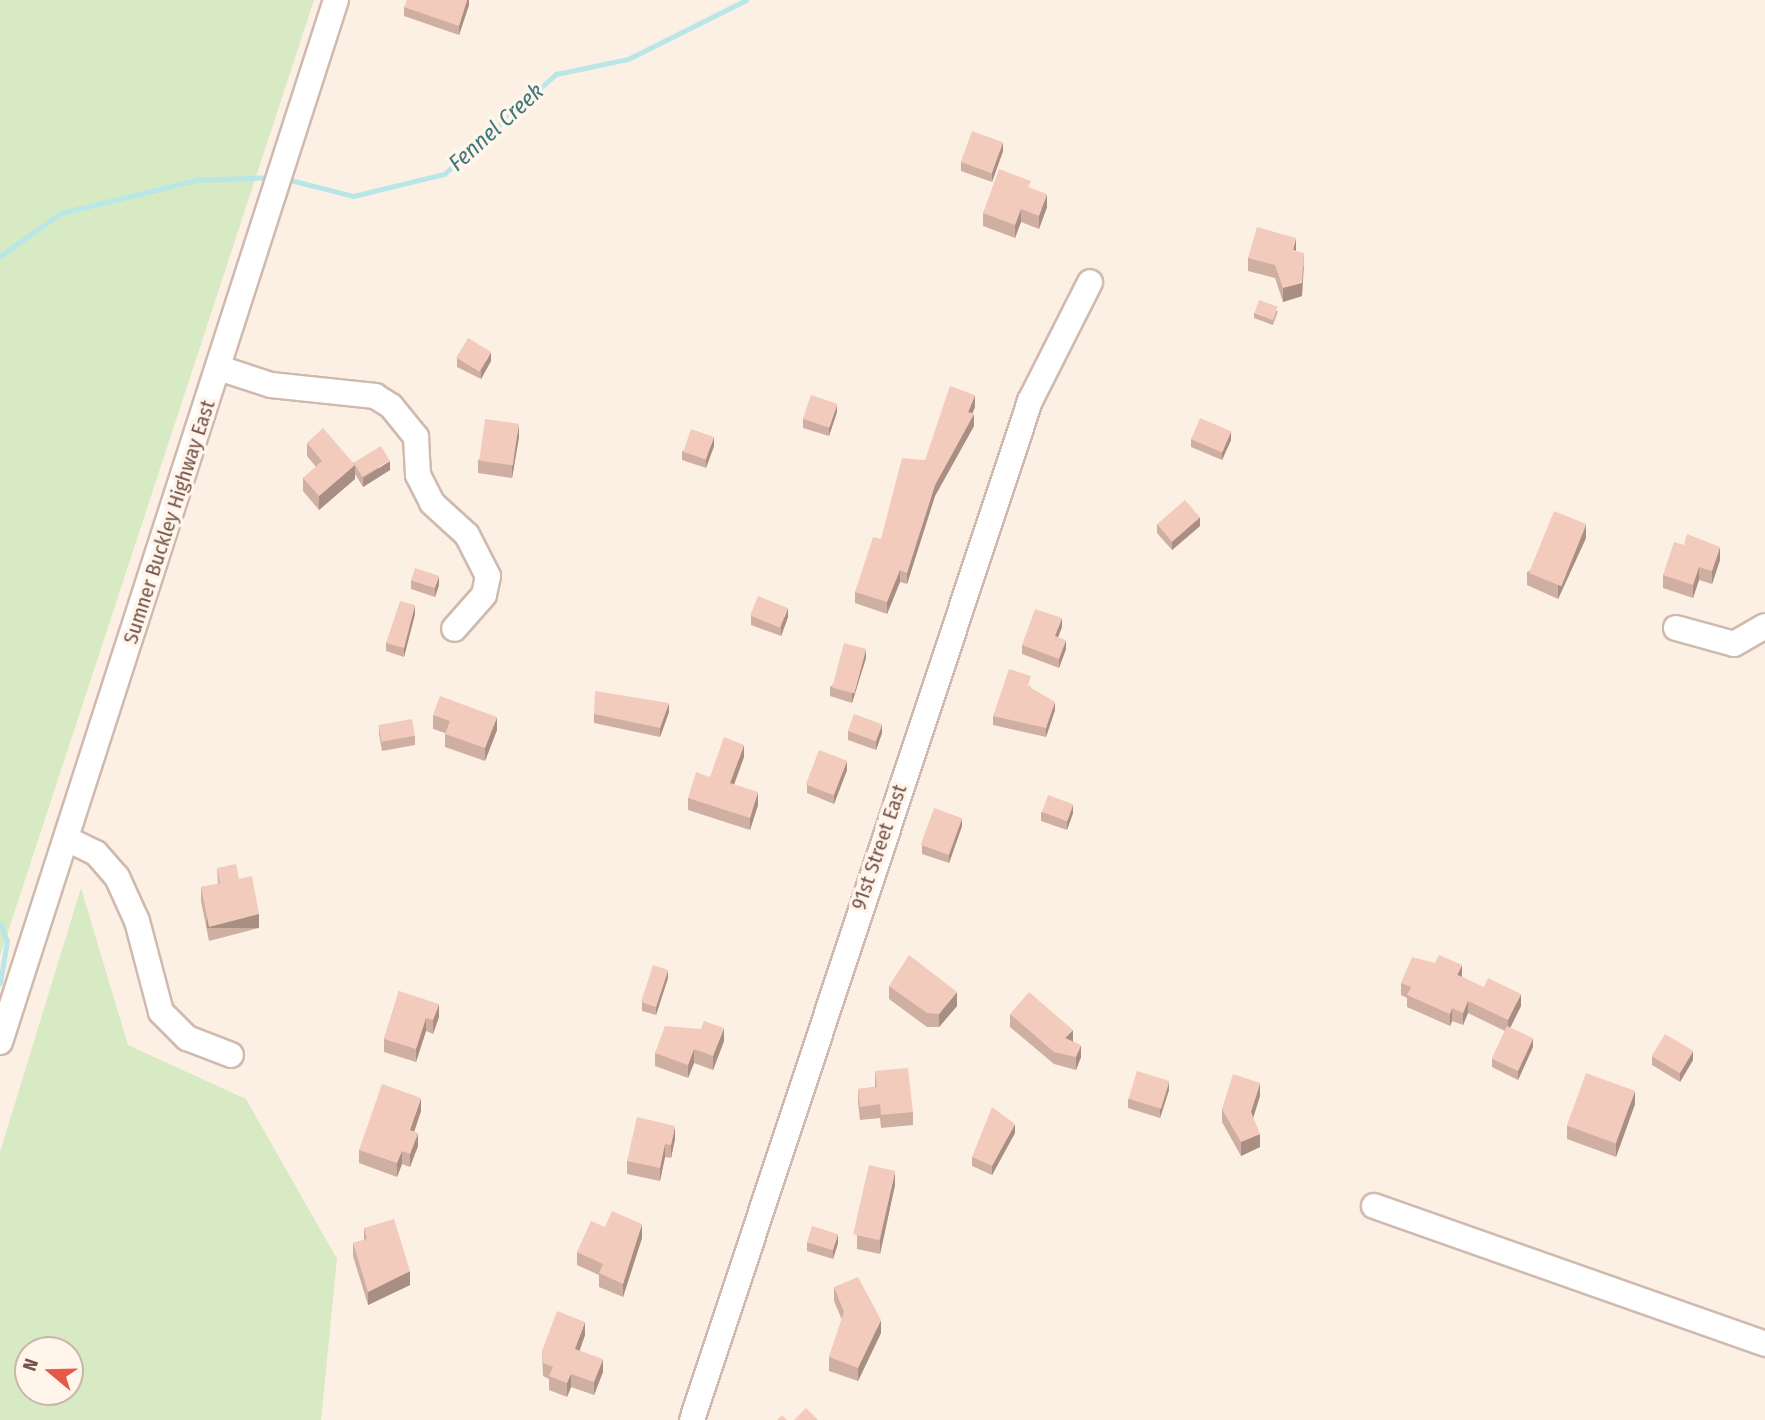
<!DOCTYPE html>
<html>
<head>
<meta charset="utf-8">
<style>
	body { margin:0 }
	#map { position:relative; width:1765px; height:1420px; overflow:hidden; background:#fcf0e5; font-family:"Fira Sans Condensed",sans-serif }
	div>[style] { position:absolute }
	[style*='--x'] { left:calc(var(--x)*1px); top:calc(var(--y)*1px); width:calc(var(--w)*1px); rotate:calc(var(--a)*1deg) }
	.green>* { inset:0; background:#d8eac3 }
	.stream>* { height:5px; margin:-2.5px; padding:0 2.5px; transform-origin:2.5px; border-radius:2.5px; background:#b9e6e6 }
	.roads { filter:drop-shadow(2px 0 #d0b9ae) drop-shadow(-2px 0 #d0b9ae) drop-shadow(0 2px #d0b9ae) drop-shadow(0 -2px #d0b9ae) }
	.minor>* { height:24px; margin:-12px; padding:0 12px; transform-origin:12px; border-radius:12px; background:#fff }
	.wall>* { inset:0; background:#d0afa3 }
	.shaded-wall>* { inset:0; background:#a98e84; transform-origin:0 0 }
	.building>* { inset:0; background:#f2cbbd; transform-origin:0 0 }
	span { translate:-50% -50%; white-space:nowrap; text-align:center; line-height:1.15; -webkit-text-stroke:7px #fff5eb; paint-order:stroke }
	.street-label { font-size:21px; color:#75544a }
	.water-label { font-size:23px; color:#3d787b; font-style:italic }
	.north { position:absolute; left:14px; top:1336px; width:70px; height:70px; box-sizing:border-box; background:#fff5eb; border:2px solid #c8b5ab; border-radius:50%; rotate:289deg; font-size:19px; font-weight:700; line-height:28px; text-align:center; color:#75544a }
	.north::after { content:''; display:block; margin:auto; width:24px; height:32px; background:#e6584a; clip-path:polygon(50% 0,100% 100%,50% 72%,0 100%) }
</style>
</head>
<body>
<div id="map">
	<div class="green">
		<i style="clip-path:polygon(0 0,314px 0,0 956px)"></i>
		<i style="clip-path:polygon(evenodd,81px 888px,128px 1045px,246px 1099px,337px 1259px,321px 1420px,0 1420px,0 1152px,81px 888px,70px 1350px,70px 1392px,28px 1392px,28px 1350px,70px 1350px)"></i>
	</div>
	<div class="stream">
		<i style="--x:286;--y:179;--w:69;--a:14.2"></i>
		<i style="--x:353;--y:196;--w:94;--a:-13.6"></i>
		<i style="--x:444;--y:174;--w:150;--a:-41.8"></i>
		<i style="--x:556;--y:74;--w:74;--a:-11.8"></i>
		<i style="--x:628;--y:59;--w:132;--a:-26.6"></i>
		<i style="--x:0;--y:256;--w:75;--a:-35.2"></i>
		<i style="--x:61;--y:213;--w:139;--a:-13.7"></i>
		<i style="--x:196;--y:180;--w:77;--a:-2.2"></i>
		<i style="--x:0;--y:923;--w:19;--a:69"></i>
		<i style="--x:7;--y:941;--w:43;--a:99.5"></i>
	</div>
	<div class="roads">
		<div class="minor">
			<i style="--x:219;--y:368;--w:55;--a:18.1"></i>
			<i style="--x:271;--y:385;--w:105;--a:6"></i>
			<i style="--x:375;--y:396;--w:19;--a:32"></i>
			<i style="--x:391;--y:406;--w:40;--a:51"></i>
			<i style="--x:416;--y:437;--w:38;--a:87"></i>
			<i style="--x:418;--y:475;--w:31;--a:63"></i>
			<i style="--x:432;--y:503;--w:47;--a:42.4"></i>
			<i style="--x:467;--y:535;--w:46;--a:62.9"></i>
			<i style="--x:488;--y:576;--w:19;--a:102"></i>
			<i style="--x:484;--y:595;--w:45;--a:131.4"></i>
			<i style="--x:1676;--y:628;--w:60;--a:15.4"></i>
			<i style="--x:1734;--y:644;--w:36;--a:-30"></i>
			<i style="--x:67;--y:839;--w:32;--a:26"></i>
			<i style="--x:96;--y:853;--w:32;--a:49"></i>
			<i style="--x:117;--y:877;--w:48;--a:65.6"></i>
			<i style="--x:137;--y:921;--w:94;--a:75.2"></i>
			<i style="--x:161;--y:1012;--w:37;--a:45"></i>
			<i style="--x:187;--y:1038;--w:47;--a:21.1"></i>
			<i style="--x:0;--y:1042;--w:1095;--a:-72.13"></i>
			<i style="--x:1374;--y:1206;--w:415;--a:19.4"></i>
			<i style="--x:692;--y:1420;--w:1074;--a:-71.65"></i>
			<i style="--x:1030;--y:401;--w:133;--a:-63.2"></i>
		</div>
	</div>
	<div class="wall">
		<i style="clip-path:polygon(469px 0,469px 5px,459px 35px,404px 16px,404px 7px)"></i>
		<i style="clip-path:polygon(1003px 151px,992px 182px,961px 171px,961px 162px)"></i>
		<i style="clip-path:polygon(1031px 188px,1047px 207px,1039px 229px,1021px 222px,1015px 238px,983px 226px,983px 213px)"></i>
		<i style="clip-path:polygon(1296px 251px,1304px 267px,1302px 296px,1283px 302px,1275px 278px,1248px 271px,1248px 258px)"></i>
		<i style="clip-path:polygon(1278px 311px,1273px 325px,1254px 318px,1254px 313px)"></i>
		<i style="clip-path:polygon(457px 358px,491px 361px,481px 379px,457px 367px)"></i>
		<i style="clip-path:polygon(975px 407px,972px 414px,974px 426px,935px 496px,907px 584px,900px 582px,887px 614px,855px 603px,855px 592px,881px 539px,925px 460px)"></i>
		<i style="clip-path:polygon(837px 412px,829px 436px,803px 428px,803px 419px)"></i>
		<i style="clip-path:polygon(519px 437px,512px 478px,478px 473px,478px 460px)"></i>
		<i style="clip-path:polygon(1191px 439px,1231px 440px,1222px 460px,1191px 447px)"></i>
		<i style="clip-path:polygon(307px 443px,354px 463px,390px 470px,363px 487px,355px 474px,355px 479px,319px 510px,303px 491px,303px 478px,316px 467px,307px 456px)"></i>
		<i style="clip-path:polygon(714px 446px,706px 468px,682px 460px,682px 451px)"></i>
		<i style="clip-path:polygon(1157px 524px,1200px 526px,1172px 550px,1157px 533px)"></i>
		<i style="clip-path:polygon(1586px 538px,1558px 599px,1527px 585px,1527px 572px)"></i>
		<i style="clip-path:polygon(1720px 560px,1712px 584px,1699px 580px,1693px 598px,1663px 588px,1663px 575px)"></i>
		<i style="clip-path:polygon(411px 580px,439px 585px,435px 597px,411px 589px)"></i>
		<i style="clip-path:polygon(415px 614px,404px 657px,386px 651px,386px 643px)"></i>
		<i style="clip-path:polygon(751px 616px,788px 617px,781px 636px,751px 625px)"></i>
		<i style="clip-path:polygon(1062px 627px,1058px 637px,1066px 649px,1059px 668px,1022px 654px,1022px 645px)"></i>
		<i style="clip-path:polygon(866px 658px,852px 703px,830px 696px,830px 687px)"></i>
		<i style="clip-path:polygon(1031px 685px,1030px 687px,1055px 710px,1046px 737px,993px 725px,993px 716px)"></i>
		<i style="clip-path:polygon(669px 712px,660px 737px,594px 723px,594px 714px)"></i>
		<i style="clip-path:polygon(433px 715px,497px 730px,485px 761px,445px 747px,445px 733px,433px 729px)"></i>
		<i style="clip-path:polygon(379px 725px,415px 736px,415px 745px,382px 751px,379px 734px)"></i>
		<i style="clip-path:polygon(848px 731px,882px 733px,876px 750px,848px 740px)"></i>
		<i style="clip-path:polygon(744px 757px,734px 785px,758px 805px,750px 830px,688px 810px,688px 798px,710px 777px)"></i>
		<i style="clip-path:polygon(847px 770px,834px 804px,807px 793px,807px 785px)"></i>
		<i style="clip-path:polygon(1041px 812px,1073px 813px,1067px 830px,1041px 821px)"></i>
		<i style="clip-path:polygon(962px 826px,949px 863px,922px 854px,922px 845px)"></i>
		<i style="clip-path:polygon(217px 868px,259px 928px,209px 941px,201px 901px,201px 887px,218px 884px)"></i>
		<i style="clip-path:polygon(1462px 977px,1521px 1006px,1510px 1028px,1533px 1047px,1518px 1080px,1492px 1067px,1492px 1059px,1505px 1031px,1468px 1013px,1463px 1025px,1452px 1021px,1450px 1026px,1407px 1007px,1407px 998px,1401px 995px,1401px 983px)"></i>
		<i style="clip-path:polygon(668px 978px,656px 1015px,642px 1011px,642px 1002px)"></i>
		<i style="clip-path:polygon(889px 986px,957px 1006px,939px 1027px,927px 1027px,889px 999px)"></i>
		<i style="clip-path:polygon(399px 991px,439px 1017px,433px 1034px,426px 1031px,416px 1062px,384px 1052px,384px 1039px)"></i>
		<i style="clip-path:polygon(1010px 1014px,1073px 1041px,1081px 1057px,1076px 1070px,1054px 1064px,1010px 1027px)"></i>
		<i style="clip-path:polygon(724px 1041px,713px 1070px,694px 1063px,688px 1078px,655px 1066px,655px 1053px)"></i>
		<i style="clip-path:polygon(1652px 1056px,1693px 1060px,1680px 1082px,1652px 1065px)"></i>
		<i style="clip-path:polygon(875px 1071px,913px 1112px,913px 1125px,881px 1128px,880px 1118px,860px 1120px,858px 1102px,858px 1089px,875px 1087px)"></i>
		<i style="clip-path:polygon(1169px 1090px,1160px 1118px,1128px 1108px,1128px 1099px)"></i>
		<i style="clip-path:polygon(1260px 1096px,1253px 1117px,1260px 1147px,1241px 1156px,1222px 1122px,1222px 1109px)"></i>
		<i style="clip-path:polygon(1635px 1104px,1616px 1157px,1567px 1139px,1567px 1126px)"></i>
		<i style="clip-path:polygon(421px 1111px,414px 1132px,418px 1146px,410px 1167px,402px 1164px,397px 1177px,359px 1163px,359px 1150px)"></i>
		<i style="clip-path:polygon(1015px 1133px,992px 1175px,972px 1166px,972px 1157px)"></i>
		<i style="clip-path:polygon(675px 1139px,671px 1158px,665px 1157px,660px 1181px,627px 1174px,627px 1161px)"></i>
		<i style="clip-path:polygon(895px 1185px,880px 1254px,857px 1249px,857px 1235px)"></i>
		<i style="clip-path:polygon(605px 1227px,642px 1238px,623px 1297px,599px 1287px,599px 1275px,577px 1265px,577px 1252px)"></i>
		<i style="clip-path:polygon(364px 1228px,410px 1285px,368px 1305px,353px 1256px,353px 1243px,364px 1240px)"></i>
		<i style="clip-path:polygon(807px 1242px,838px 1243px,833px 1259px,807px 1251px)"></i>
		<i style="clip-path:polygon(834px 1287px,881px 1333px,858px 1381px,829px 1371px,829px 1357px,842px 1320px,834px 1301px)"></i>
		<i style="clip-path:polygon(585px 1335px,580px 1350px,603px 1372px,594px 1395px,571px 1387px,567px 1397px,549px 1390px,549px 1379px,543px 1376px,542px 1351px)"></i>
	</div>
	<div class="shaded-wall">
		<i style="clip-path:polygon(467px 0,469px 0,469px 5px,459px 35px,459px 26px)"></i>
		<i style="clip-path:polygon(1003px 142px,1003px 151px,992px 182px,992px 173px)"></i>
		<i style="clip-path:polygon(1047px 194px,1047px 207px,1039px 229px,1039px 216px)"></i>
		<i style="clip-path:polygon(1021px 209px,1021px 222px,1015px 238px,1015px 225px)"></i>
		<i style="clip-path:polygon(1296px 238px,1296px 251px,1293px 250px)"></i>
		<i style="clip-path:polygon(1304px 253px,1302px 296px,1283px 302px,1283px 288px)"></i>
		<i style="clip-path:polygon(491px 352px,491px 361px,481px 379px,481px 371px)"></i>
		<i style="clip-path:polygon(975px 395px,975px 407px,968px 424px,968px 412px)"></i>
		<i style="clip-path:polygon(837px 404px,837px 412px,829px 436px,829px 427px)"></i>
		<i style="clip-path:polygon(974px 414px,974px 426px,935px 496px,907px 584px,907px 573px,935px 485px)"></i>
		<i style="clip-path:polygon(519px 424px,519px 437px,512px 478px,512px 465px)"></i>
		<i style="clip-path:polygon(1231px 431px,1231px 440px,1222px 460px,1222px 451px)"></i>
		<i style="clip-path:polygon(714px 437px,714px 446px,706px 468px,706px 459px)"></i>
		<i style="clip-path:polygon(390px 461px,390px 470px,363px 487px,363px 478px)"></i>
		<i style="clip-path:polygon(355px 465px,355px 479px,319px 510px,319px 496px)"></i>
		<i style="clip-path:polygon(1200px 517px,1200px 526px,1172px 550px,1172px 541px)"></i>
		<i style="clip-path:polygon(1586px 524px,1586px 538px,1558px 599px,1558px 586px)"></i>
		<i style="clip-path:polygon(1720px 547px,1720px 560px,1712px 584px,1712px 571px)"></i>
		<i style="clip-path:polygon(1699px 567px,1699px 580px,1693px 598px,1693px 585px)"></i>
		<i style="clip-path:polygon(900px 570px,900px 582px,887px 614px,887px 602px)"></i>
		<i style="clip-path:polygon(439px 576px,439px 585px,435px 597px,435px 588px)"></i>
		<i style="clip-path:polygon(415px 605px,415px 614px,404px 657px,404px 648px)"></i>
		<i style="clip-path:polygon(788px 608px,788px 617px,781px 636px,781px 627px)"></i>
		<i style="clip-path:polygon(1062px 618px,1062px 627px,1055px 645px,1055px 636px)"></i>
		<i style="clip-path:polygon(1066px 640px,1066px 649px,1059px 668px,1059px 659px)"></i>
		<i style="clip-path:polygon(866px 649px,866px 658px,852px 703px,852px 694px)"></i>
		<i style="clip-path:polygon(1055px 702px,1055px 710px,1046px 737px,1046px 728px)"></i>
		<i style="clip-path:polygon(669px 703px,669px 712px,660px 737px,660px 728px)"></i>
		<i style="clip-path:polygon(497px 717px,497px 730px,485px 761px,485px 748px)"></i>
		<i style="clip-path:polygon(882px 724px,882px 733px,876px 750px,876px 741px)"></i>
		<i style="clip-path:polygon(744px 745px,744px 757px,730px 795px,730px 783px)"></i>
		<i style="clip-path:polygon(847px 761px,847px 770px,834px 804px,834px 795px)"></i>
		<i style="clip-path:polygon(758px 792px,758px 805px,750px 830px,750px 818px)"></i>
		<i style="clip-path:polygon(1073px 804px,1073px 813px,1067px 830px,1067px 821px)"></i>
		<i style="clip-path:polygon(962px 818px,962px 826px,949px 863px,949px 854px)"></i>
		<i style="left:259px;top:914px;width:14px;height:52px;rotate:90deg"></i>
		<i style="clip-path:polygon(1462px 965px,1462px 977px,1457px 975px)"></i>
		<i style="clip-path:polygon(668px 970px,668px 978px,656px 1015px,656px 1006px)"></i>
		<i style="clip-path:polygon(957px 992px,957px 1006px,939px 1027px,939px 1014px)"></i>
		<i style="clip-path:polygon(1521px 994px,1521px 1006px,1508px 1032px,1508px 1020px)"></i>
		<i style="clip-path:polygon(1468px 1001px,1468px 1013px,1463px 1025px,1463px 1013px)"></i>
		<i style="clip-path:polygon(439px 1004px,439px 1017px,433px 1034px,433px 1020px)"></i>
		<i style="clip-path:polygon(1452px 1008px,1452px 1021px,1450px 1026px,1450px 1014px)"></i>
		<i style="clip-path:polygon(426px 1018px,426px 1031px,416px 1062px,416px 1049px)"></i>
		<i style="clip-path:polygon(724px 1028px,724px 1041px,713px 1070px,713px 1056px)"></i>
		<i style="clip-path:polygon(1073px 1030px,1073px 1042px,1065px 1038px)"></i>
		<i style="clip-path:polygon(1533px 1038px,1533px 1047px,1518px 1080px,1518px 1071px)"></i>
		<i style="clip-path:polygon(1081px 1045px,1081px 1057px,1076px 1070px,1076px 1057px)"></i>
		<i style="clip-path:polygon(694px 1049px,694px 1063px,688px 1078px,688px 1065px)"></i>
		<i style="clip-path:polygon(1693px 1051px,1693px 1060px,1680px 1082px,1680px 1073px)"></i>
		<i style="clip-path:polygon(1169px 1081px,1169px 1090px,1160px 1118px,1160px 1109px)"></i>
		<i style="clip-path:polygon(1260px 1083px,1260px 1096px,1251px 1125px,1251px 1112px)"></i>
		<i style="clip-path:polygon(1635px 1091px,1635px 1104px,1616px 1157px,1616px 1143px)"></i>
		<i style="clip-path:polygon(421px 1098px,421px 1111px,410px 1144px,410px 1130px)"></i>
		<i style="clip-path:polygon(1015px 1124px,1015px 1133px,992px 1175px,992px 1166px)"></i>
		<i style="clip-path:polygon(675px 1126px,675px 1139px,671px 1158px,671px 1145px)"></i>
		<i style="clip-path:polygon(418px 1133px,418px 1146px,410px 1167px,410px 1154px)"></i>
		<i style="clip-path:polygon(1260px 1134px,1260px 1147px,1241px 1156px,1241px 1142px)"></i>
		<i style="clip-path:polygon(665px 1144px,665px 1157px,660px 1181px,660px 1168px)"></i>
		<i style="clip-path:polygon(402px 1151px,402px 1164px,397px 1177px,397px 1163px)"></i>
		<i style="clip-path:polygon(895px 1171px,895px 1185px,880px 1254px,880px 1241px)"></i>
		<i style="clip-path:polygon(642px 1224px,642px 1238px,623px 1297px,623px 1284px)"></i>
		<i style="clip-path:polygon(838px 1234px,838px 1243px,833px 1259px,833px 1250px)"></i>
		<i style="clip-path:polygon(410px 1271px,410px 1285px,368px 1305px,368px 1292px)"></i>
		<i style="clip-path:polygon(881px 1320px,881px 1333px,858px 1381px,858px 1368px)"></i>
		<i style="clip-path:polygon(585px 1322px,585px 1335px,575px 1362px,575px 1349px)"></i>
		<i style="clip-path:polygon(603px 1359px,603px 1372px,594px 1395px,594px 1382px)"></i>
		<i style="clip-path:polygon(571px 1374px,571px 1387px,567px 1397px,567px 1383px)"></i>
	</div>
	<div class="building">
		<i style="clip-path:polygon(407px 0,467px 0,459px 26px,404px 7px)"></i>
		<i style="left:972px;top:131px;width:33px;height:33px;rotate:20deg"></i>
		<i style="clip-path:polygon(999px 169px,1031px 181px,1028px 187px,1047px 194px,1039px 216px,1021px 209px,1015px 225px,983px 213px)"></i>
		<i style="clip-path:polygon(1257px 227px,1296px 238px,1293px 250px,1304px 253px,1302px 283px,1283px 288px,1275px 265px,1248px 258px)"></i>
		<i style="left:1259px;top:300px;width:20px;height:14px;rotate:20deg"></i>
		<i style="left:468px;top:338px;width:27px;height:23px;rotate:31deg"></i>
		<i style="clip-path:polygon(950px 386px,975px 395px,968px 412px,974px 414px,935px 485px,907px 573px,900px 570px,887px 602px,855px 592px,873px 537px,881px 539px,902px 458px,925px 460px)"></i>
		<i style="left:811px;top:395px;width:28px;height:25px;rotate:19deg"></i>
		<i style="left:1200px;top:418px;width:34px;height:23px;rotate:23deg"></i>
		<i style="left:485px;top:419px;width:34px;height:42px;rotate:8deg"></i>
		<i style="clip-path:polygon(323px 428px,355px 465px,319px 496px,303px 478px,322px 461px,307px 443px)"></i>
		<i style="left:691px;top:429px;width:24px;height:24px;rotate:19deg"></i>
		<i style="left:381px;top:446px;width:17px;height:32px;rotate:59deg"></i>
		<i style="left:1185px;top:500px;width:23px;height:37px;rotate:49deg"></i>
		<i style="left:1554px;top:511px;width:35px;height:67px;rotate:22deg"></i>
		<i style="clip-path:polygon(1687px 534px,1720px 547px,1712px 571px,1699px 567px,1693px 585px,1663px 575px,1674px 542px,1684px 545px)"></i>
		<i style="left:415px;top:568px;width:25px;height:13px;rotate:18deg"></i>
		<i style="left:758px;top:596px;width:32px;height:21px;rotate:22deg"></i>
		<i style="clip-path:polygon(400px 601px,415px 605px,404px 648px,386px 643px)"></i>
		<i style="clip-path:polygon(1035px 609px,1062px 618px,1055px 636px,1066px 640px,1059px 659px,1022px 645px)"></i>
		<i style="left:844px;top:643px;width:23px;height:46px;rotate:15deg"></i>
		<i style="clip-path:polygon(1009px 669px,1031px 676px,1028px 686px,1055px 702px,1046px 728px,993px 716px)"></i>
		<i style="clip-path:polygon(595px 691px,669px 703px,660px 728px,594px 714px)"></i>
		<i style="clip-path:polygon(440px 696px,497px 717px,485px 748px,445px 734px,450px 721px,433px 715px)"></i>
		<i style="left:854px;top:714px;width:30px;height:18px;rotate:20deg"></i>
		<i style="left:412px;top:719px;width:17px;height:34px;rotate:80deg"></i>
		<i style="clip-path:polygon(724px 737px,744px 745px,730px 783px,758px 792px,750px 818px,688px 798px,696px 772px,710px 777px)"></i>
		<i style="left:819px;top:750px;width:30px;height:37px;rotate:21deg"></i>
		<i style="left:1048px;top:795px;width:27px;height:18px;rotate:20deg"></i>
		<i style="left:934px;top:808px;width:30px;height:39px;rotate:20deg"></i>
		<i style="clip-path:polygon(236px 864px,239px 879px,252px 876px,259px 914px,209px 927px,201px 887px,220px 883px,217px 868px)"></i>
		<i style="clip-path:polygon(909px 955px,957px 992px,939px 1014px,927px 1013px,889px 986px)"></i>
		<i style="clip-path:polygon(1439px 955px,1462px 965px,1457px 975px,1484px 987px,1488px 978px,1521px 994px,1508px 1020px,1468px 1001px,1463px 1013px,1452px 1008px,1450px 1014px,1407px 995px,1411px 987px,1401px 983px,1412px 957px,1435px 963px)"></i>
		<i style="left:653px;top:965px;width:16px;height:39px;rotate:18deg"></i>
		<i style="clip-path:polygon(399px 991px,439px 1004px,433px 1020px,426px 1018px,416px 1049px,384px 1039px)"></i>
		<i style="clip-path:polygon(1029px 992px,1073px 1030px,1065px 1038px,1081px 1045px,1076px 1057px,1054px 1052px,1010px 1014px)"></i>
		<i style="clip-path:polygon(704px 1021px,724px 1028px,713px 1056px,694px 1049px,688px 1065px,655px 1053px,665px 1026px,701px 1029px)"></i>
		<i style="left:1507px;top:1026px;width:29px;height:36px;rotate:25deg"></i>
		<i style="left:1665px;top:1034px;width:33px;height:26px;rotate:31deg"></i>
		<i style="clip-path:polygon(908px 1068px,913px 1112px,881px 1115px,880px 1104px,860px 1107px,858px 1089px,877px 1087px,875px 1071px)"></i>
		<i style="left:1137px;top:1071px;width:34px;height:29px;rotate:17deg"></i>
		<i style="left:1586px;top:1073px;width:52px;height:56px;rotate:20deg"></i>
		<i style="clip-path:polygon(1233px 1074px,1260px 1083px,1251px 1112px,1260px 1134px,1241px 1142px,1222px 1109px)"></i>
		<i style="clip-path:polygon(382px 1084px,421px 1098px,410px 1130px,418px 1133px,410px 1154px,402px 1151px,397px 1163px,359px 1150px)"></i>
		<i style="clip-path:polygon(992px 1107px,1015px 1124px,992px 1166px,972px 1157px)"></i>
		<i style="clip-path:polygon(637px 1117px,675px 1126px,671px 1145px,665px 1144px,660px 1168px,627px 1161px)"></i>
		<i style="left:869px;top:1165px;width:27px;height:71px;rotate:13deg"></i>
		<i style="clip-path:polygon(612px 1211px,642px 1224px,623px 1284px,599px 1273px,603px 1264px,577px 1252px,591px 1221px,605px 1227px)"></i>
		<i style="clip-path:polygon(394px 1219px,410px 1271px,368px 1292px,353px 1243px,367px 1239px,364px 1228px)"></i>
		<i style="left:812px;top:1226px;width:27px;height:17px;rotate:17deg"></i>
		<i style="clip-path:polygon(858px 1277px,881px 1320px,858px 1368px,829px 1357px,844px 1312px,834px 1287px)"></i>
		<i style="clip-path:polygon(557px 1311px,585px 1322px,575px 1349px,603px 1359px,594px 1382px,571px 1374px,567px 1383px,549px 1376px,553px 1367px,543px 1363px,542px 1351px)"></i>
		<i style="clip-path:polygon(806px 1408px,818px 1420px,794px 1420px)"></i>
		<i style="clip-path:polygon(782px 1415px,787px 1420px,777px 1420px)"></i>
	</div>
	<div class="street-label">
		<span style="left:169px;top:522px;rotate:-72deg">Sumner Buckley Highway East</span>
		<span style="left:879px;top:847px;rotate:-71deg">91st Street East</span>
	</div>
	<div class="water-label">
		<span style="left:496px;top:127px;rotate:-42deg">Fennel Creek</span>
	</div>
	<div class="north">N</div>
</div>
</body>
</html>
